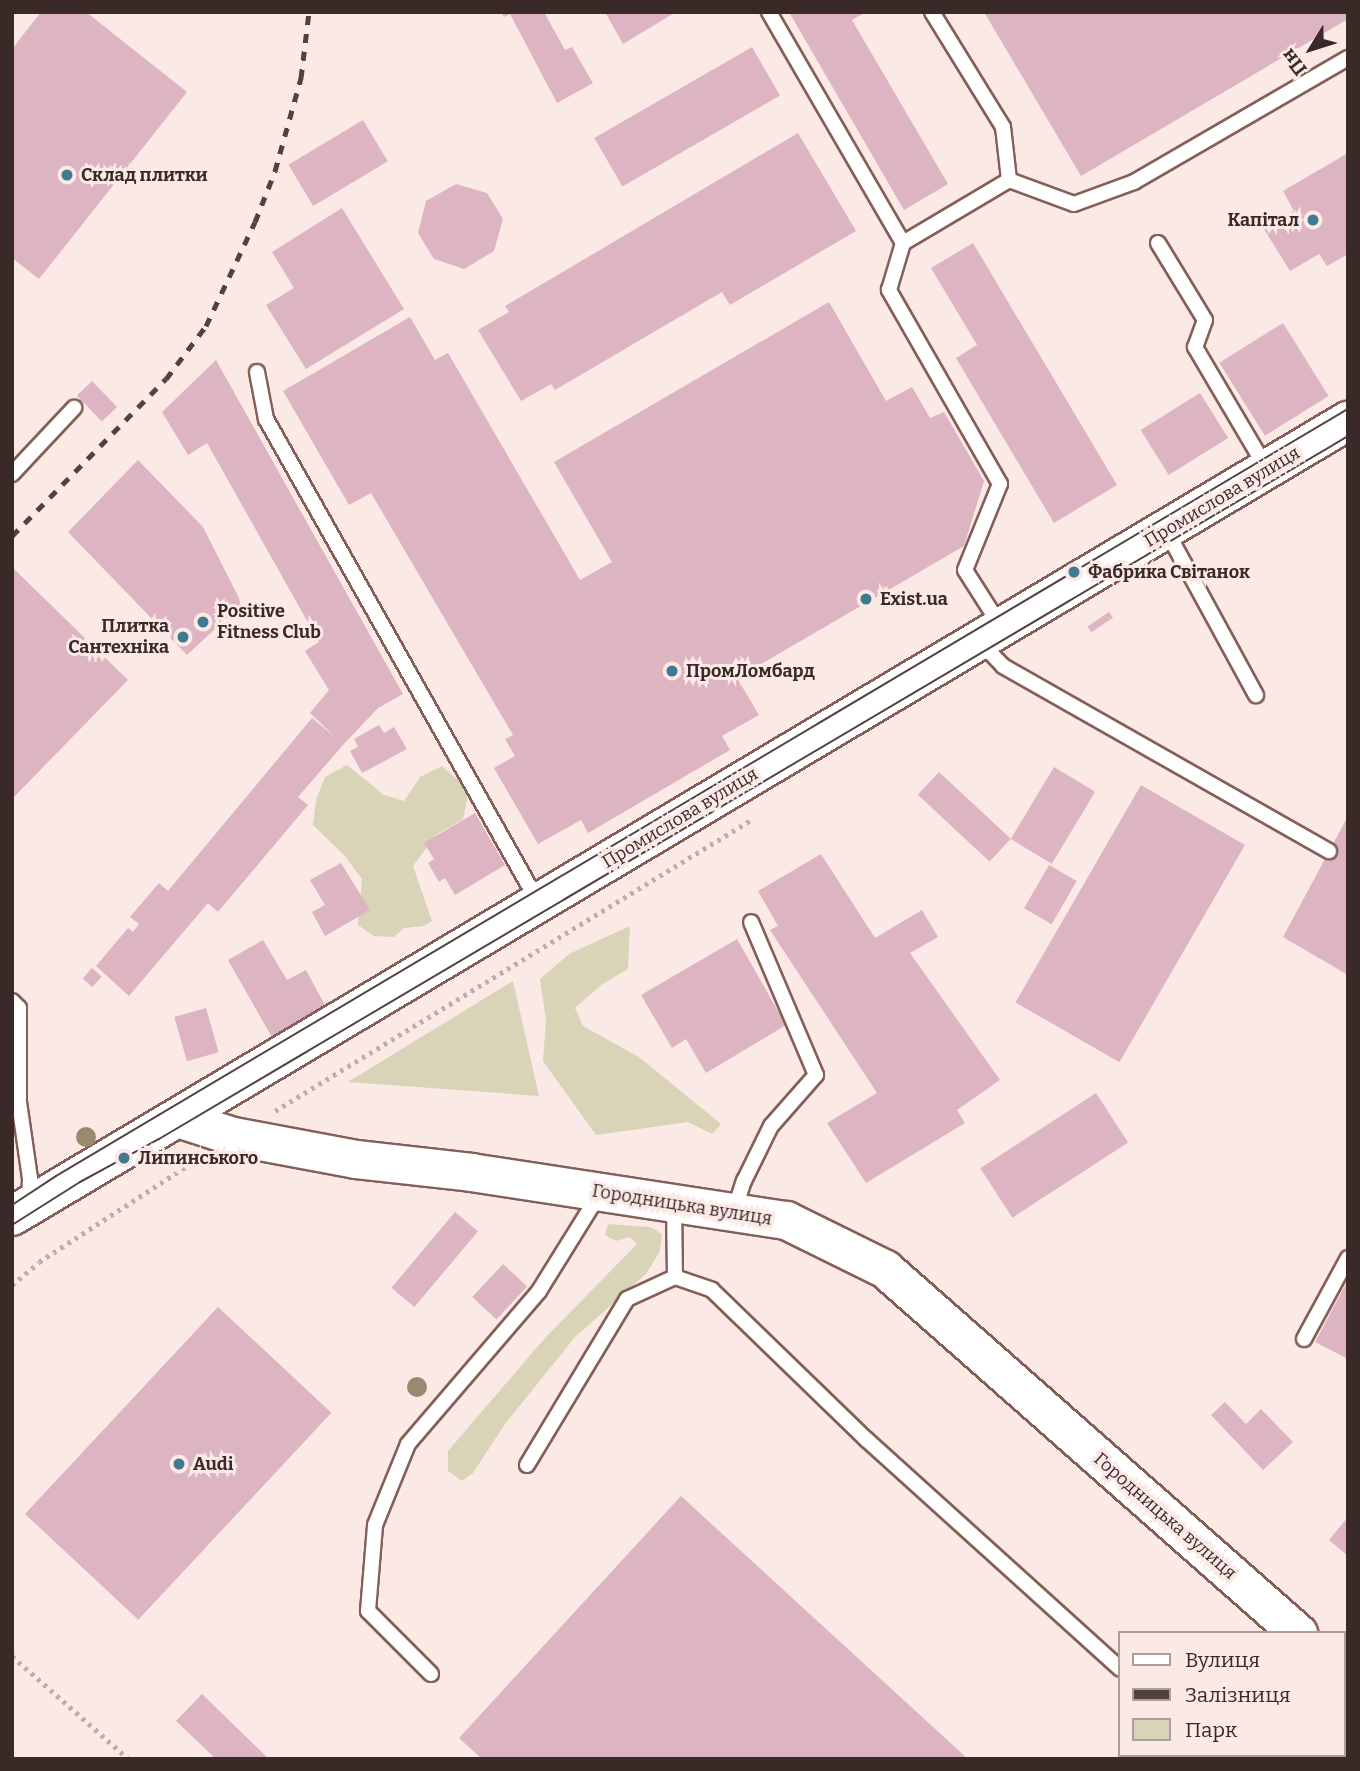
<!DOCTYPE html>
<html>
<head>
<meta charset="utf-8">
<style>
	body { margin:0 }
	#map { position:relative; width:1360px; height:1771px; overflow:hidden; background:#fbe9e6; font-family:Bitter,serif }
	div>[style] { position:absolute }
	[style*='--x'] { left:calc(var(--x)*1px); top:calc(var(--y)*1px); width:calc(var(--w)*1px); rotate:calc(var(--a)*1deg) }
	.green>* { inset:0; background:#d9d3b7 }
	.building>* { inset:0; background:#ddb4c1; transform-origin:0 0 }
	.path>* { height:4.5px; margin-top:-2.25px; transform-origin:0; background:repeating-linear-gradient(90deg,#bfadaa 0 3.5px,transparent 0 8.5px) }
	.roads { filter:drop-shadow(2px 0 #845f58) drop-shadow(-2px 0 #845f58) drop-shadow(0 2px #845f58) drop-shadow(0 -2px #845f58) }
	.service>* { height:14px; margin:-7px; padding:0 7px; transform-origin:7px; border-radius:7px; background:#fff }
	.tertiary>* { height:37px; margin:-18.5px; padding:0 18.5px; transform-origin:18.5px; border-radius:18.5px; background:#fff }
	.secondary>* { height:38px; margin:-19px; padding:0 19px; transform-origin:19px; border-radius:19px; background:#fff }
	.tram>* { height:2px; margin:-1px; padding:0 1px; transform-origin:1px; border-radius:1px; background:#52423f }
	.rail>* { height:5px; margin-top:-2.5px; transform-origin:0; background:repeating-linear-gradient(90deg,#52423f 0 9px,transparent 0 18px) }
	.trees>* { width:20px; height:20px; margin:-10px; border-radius:50%; background:#988a6f }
	.dots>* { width:19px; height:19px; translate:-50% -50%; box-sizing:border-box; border:4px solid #fbe9e6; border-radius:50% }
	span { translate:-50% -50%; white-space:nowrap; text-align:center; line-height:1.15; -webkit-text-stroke:6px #fbe9e6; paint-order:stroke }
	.poi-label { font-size:18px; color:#3a2a27; font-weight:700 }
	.left { translate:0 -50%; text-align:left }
	.right { translate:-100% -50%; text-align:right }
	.street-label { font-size:18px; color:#3a2a27 }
	.frame { position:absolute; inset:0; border:14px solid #3a2a27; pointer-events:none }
	.legend { position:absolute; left:1118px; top:1631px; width:228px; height:126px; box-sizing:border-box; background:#fbe9e6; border:2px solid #ae9d9a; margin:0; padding:9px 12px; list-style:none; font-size:21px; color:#3a2a27 }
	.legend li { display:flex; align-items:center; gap:14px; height:35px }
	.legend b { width:35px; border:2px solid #ae9d9a }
	.north { position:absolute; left:1276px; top:14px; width:70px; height:70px; -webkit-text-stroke:5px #fbe9e6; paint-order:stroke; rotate:232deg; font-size:19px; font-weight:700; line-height:28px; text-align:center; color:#3a2a27 }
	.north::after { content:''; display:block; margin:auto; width:24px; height:32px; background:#3a2a27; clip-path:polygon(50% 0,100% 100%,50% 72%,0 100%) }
</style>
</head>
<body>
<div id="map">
	<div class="green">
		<i style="clip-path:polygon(347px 765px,384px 795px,404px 801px,420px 777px,442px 766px,469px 790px,463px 819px,436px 835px,413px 866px,432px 921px,424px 926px,404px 928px,394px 937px,374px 936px,358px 925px,362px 879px,345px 856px,313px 825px,316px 800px,325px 777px)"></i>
		<i style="clip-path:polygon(630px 926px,628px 969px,601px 985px,575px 1008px,583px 1026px,639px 1057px,721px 1124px,712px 1134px,688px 1122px,596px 1135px,543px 1061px,546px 1021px,540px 979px,569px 954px)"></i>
		<i style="clip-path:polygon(513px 981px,539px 1096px,348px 1082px)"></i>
		<i style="clip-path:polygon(608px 1224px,650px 1227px,662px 1234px,660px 1251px,646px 1274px,575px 1337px,505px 1424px,473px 1473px,462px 1481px,448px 1471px,448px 1451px,545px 1338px,637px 1244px,629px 1237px,616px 1241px,605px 1235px)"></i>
	</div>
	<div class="building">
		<i style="clip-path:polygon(41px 12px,86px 12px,187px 92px,39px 279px,12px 258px,12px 49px)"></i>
		<i style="clip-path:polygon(501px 12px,544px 12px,565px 50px,572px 47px,593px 83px,557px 103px,510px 14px,504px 17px)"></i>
		<i style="clip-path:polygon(605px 12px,676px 12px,623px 44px)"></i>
		<i style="clip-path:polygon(789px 12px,866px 12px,852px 20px,948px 184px,904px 210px)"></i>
		<i style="clip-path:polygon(984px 12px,1348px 12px,1348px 19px,1081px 176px)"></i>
		<i style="left:752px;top:47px;width:56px;height:182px;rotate:60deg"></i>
		<i style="left:363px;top:120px;width:48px;height:87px;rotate:59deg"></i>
		<i style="clip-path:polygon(798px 133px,856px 231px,730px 305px,722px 292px,555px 390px,551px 384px,521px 401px,478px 330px,509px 312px,505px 306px)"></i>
		<i style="clip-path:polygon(1348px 153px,1348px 254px,1327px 266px,1319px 254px,1290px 271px,1264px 229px,1294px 211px,1283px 191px)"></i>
		<i style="clip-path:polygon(456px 184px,487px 193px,503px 219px,494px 251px,464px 269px,434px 259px,418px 233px,426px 201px)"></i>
		<i style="clip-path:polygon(342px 208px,404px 309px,306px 369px,266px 305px,294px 288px,272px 252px)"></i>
		<i style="clip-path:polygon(973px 243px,1117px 485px,1054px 523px,956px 358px,977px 345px,931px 268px)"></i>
		<i style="clip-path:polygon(829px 302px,886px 401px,912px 387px,930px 418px,944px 412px,984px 481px,964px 546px,737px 678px,759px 715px,722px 736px,730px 750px,588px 833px,581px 820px,538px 844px,494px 768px,515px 756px,505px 739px,513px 735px,371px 493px,349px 505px,283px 391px,410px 317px,435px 360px,448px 353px,580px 580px,612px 562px,554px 462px)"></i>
		<i style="left:1283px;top:323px;width:86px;height:75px;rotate:58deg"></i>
		<i style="clip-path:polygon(216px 360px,403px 694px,378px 708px,343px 745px,298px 797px,308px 805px,218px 912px,208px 903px,129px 996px,96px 966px,128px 928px,133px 932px,139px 924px,130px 917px,159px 883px,168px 891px,312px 718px,335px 737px,310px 713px,329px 690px,305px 651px,319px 642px,207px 443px,188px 455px,162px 412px)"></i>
		<i style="left:92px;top:381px;width:36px;height:21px;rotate:46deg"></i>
		<i style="left:1200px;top:393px;width:53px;height:70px;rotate:58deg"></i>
		<i style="clip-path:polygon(138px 460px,203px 527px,242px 604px,187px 655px,68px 532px)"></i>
		<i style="clip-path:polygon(12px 567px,128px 680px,12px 799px)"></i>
		<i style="left:1109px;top:612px;width:7px;height:26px;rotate:56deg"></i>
		<i style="clip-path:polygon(379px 725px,384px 733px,394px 727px,407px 749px,362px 773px,350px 751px,358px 747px,354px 739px)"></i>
		<i style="left:1054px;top:767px;width:48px;height:84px;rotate:31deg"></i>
		<i style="left:939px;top:772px;width:98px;height:31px;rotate:43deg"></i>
		<i style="left:1141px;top:785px;width:120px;height:251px;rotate:30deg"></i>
		<i style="clip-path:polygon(475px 813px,505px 865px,455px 895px,445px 878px,439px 882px,428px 863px,434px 859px,424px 843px)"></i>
		<i style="clip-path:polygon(1348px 816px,1348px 975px,1283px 937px)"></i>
		<i style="clip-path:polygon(821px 854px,875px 938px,922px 910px,938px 937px,910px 953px,1000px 1080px,957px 1110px,965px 1123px,866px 1183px,827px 1123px,877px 1093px,770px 930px,778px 926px,758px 891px)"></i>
		<i style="clip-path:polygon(341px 863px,370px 910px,325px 936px,312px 912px,325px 905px,310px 880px)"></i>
		<i style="left:1049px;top:865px;width:32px;height:50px;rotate:30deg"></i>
		<i style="clip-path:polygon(737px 939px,786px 1025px,706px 1073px,686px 1039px,672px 1048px,641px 995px)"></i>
		<i style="clip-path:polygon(263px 940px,287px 980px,306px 970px,327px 1009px,273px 1039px,228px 960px)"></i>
		<i style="left:92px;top:968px;width:13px;height:14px;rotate:42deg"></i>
		<i style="left:206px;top:1008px;width:46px;height:33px;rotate:74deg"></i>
		<i style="left:1096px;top:1093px;width:59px;height:138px;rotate:57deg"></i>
		<i style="left:455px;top:1212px;width:30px;height:99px;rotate:40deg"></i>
		<i style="left:503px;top:1264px;width:33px;height:45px;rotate:43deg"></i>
		<i style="clip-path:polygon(1348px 1280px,1348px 1359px,1315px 1342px)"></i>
		<i style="left:218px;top:1307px;width:155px;height:283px;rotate:43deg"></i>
		<i style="clip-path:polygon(1225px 1402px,1246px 1424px,1261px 1409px,1293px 1442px,1263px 1470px,1211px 1415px)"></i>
		<i style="clip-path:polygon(681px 1496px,968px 1759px,482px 1759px,459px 1738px)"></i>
		<i style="clip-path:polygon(1348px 1517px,1348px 1556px,1329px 1540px)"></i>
		<i style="clip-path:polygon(202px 1694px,269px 1759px,216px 1759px,176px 1721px)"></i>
	</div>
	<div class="path">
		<i style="--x:275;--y:1111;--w:558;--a:-31.44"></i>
		<i style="--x:12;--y:1285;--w:35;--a:-40"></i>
		<i style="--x:39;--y:1262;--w:187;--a:-33"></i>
		<i style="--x:12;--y:1656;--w:156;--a:41.4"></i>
	</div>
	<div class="roads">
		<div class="service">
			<i style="--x:769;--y:12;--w:267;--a:59.9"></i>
			<i style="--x:932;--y:12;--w:135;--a:58.3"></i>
			<i style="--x:1003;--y:127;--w:53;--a:83.5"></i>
			<i style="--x:1009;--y:180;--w:69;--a:20.3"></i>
			<i style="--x:1074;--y:204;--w:64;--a:-20.1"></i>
			<i style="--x:1134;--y:182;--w:247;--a:-30.1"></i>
			<i style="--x:1158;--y:243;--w:90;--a:58.6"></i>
			<i style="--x:1205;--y:320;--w:29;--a:110"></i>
			<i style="--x:1195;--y:347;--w:142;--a:59.5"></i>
			<i style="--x:257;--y:372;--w:48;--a:79.2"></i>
			<i style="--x:266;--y:419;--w:552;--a:60.6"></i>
			<i style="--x:12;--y:474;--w:91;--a:-46.8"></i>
			<i style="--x:1167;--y:532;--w:186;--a:61.4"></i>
			<i style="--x:1000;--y:625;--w:65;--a:-122.5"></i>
			<i style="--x:965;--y:570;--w:93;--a:-67.9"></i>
			<i style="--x:1000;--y:484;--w:224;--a:-119.8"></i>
			<i style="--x:889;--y:290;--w:49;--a:-73.4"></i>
			<i style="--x:903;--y:243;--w:123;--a:-30.7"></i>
			<i style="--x:980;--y:642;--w:33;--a:46"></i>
			<i style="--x:1003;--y:666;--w:375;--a:29.6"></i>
			<i style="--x:12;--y:1001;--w:10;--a:45"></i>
			<i style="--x:19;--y:1008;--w:94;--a:90"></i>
			<i style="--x:12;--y:1103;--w:7;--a:-8"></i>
			<i style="--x:19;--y:1102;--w:77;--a:81.8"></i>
			<i style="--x:30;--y:1178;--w:24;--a:92"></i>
			<i style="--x:674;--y:1205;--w:72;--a:89.2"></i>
			<i style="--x:734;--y:1211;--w:32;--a:-72"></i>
			<i style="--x:744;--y:1181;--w:61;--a:-63.9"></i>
			<i style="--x:771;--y:1126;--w:68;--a:-48.6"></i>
			<i style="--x:816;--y:1075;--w:166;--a:-113"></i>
			<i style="--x:1304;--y:1339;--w:92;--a:-61.5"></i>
			<i style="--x:527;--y:1465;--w:194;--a:-58.9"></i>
			<i style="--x:627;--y:1299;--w:53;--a:-24.6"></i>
			<i style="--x:675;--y:1277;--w:39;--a:19"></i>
			<i style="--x:712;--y:1290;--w:216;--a:44.1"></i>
			<i style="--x:867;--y:1440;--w:341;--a:42.1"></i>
			<i style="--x:431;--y:1674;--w:89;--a:-135"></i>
			<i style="--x:368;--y:1611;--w:86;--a:-85.3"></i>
			<i style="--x:375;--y:1525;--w:87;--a:-67.8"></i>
			<i style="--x:408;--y:1444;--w:201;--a:-49.4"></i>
			<i style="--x:539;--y:1291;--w:115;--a:-58.1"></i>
			<i style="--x:1215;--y:1755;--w:6;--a:45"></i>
		</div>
		<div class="tertiary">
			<i style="--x:177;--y:1118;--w:59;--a:17.8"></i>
			<i style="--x:233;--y:1136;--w:125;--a:10.6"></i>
			<i style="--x:356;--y:1159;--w:116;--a:6.4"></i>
			<i style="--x:471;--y:1172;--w:319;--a:8.7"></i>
			<i style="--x:786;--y:1220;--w:110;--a:26.3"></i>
			<i style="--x:885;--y:1269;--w:551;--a:41.39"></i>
			<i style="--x:1344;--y:1674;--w:5;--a:37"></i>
		</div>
		<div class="secondary">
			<i style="--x:12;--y:1216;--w:1555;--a:-30.76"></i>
		</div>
	</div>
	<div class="tram">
		<i style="--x:12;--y:1205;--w:53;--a:-33.4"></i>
		<i style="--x:56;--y:1176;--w:1503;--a:-30.7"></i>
		<i style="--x:12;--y:1225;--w:80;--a:-32.3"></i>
		<i style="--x:80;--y:1182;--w:90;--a:-28.6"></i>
		<i style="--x:159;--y:1139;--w:1381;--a:-30.59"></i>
	</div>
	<div class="rail">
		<i style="--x:12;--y:536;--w:220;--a:-45.6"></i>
		<i style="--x:166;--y:379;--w:66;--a:-53"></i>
		<i style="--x:206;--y:326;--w:115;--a:-64.8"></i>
		<i style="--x:255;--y:222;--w:55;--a:-68.6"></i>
		<i style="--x:275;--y:171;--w:97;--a:-74.4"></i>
		<i style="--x:301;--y:78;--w:66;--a:-83.1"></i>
	</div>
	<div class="trees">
		<i style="left:86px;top:1137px"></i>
		<i style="left:417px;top:1387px"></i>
	</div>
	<div class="dots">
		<i style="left:67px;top:175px;background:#3f7a92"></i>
		<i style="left:1313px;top:220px;background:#3f7a92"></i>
		<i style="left:1074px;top:572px;background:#3f7a92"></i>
		<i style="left:866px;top:599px;background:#3f7a92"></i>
		<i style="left:203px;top:622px;background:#3f7a92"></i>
		<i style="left:183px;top:637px;background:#3f7a92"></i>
		<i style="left:672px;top:671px;background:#3f7a92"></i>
		<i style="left:124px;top:1158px;background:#3f7a92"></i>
		<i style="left:179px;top:1464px;background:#3f7a92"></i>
	</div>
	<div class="poi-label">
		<span class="left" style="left:81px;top:175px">Склад плитки</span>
		<span class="right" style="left:1299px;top:220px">Капітал</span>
		<span class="left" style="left:1088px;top:572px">Фабрика Світанок</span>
		<span class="left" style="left:880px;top:599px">Exist.ua</span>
		<span class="left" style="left:217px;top:622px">Positive<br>Fitness Club</span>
		<span class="right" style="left:169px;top:637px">Плитка<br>Сантехніка</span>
		<span class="left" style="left:686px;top:671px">ПромЛомбард</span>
		<span class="left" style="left:138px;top:1158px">Липинського</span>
		<span class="left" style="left:193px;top:1464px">Audi</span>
	</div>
	<div class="street-label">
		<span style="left:1222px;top:497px;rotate:-31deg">Промислова вулиця</span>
		<span style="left:680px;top:818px;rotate:-31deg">Промислова вулиця</span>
		<span style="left:682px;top:1205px;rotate:9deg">Городницька вулиця</span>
		<span style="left:1165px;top:1516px;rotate:41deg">Городницька вулиця</span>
	</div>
	<div class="frame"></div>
	<ul class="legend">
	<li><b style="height:9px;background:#fff"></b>Вулиця</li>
	<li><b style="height:9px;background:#52423f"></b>Залізниця</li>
	<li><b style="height:19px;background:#d9d3b7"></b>Парк</li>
	</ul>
	<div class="north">Пн</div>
</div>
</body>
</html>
